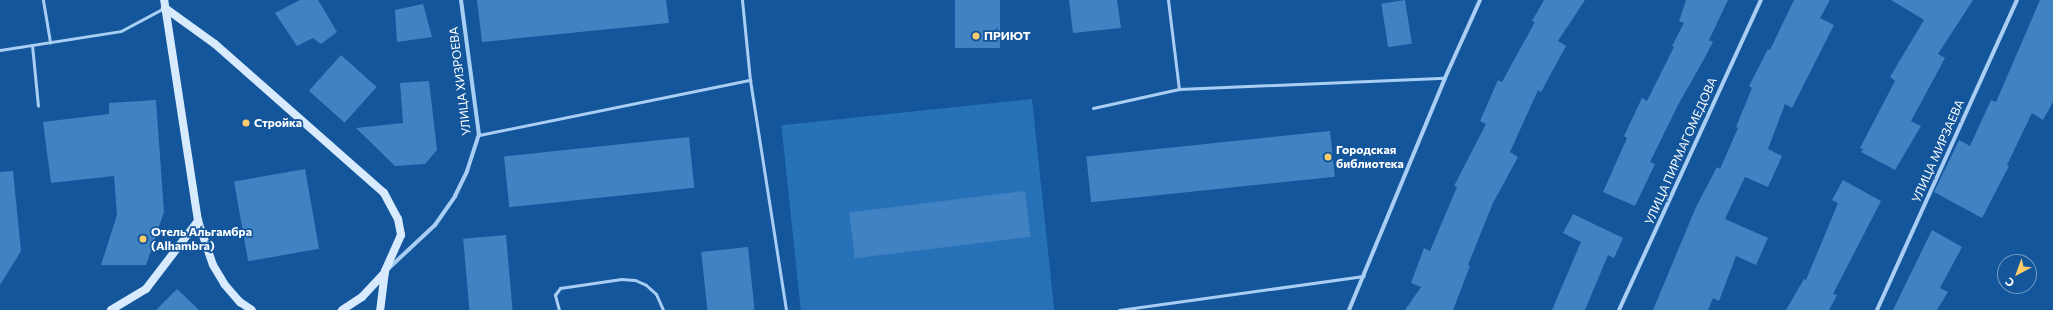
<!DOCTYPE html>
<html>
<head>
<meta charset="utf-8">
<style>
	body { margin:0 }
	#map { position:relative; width:2053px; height:310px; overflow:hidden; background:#14569b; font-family:Commissioner,sans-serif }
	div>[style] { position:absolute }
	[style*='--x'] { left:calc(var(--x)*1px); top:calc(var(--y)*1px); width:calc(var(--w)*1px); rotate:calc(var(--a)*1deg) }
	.green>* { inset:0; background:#2771b8; transform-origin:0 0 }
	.building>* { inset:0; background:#4182c3; transform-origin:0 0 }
	.service>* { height:3px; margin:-1.5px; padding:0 1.5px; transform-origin:1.5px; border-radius:1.5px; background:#a9cef3 }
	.minor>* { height:4px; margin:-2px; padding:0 2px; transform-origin:2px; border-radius:2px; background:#a9cef3 }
	.secondary>* { height:8px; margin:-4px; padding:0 4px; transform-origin:4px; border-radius:4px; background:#d8eafd }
	.dots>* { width:11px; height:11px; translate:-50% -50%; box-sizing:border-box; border:2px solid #14569b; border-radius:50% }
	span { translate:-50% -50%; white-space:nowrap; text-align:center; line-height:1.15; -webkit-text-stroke:3.5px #14569b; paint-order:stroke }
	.poi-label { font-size:12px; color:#fff; font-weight:700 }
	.left { translate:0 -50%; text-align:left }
	.street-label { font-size:12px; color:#fff }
	.north { position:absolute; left:1997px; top:254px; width:40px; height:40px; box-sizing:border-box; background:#14569b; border:1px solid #729ac3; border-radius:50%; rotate:221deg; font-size:11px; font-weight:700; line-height:16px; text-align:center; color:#fff }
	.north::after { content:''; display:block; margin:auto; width:14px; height:18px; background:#ffcc6b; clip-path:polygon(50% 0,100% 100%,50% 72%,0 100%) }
</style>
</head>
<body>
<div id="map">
	<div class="green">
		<i style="left:1032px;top:99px;width:212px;height:252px;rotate:84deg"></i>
	</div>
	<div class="building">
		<i style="clip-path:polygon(300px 0,318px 0,337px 32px,321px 44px,313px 38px,297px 46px,275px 13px)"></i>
		<i style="clip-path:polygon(477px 0,666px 0,669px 23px,482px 42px)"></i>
		<i style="left:955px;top:0;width:45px;height:48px"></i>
		<i style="clip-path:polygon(1069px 0,1117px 0,1121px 28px,1073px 33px)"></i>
		<i style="left:1405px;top:0;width:44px;height:24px;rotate:81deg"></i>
		<i style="clip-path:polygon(1544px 0,1585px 0,1558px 41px,1566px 46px,1541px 92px,1538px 90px,1510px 152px,1518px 157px,1493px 203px,1468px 265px,1470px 266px,1453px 310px,1405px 310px,1421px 287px,1411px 283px,1424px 248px,1430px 251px,1457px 187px,1454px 186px,1486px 124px,1480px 121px,1498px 80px,1502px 82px,1535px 22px,1532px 21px)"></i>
		<i style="clip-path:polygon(1686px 0,1728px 0,1709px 40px,1713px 42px,1703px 61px,1678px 105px,1650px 162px,1655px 164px,1635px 206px,1603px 192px,1627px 138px,1624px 136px,1642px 98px,1647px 101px,1674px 47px,1672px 46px,1684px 23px,1679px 21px)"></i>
		<i style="clip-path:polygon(1794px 0,1830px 0,1820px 18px,1834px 25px,1792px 108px,1785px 104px,1768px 149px,1782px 156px,1768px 187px,1745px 177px,1725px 219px,1768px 238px,1756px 265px,1736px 256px,1719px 301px,1713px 298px,1708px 310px,1653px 310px,1696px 207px,1717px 167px,1720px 169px,1738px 128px,1736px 127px,1752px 88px,1749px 86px,1768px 49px,1770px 50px)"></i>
		<i style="clip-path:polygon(1891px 0,1973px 0,1938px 54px,1945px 58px,1911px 121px,1921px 126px,1895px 170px,1861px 152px,1863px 149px,1860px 148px,1895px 81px,1890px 77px,1924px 20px)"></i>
		<i style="clip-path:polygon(2040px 0,2053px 0,2053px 102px,2043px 120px,2032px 113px,2007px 165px,2009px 166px,1982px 218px,1934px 192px,1959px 140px,1970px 146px,1991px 100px,1996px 102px)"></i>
		<i style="clip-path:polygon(423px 4px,432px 37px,397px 42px,395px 10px)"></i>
		<i style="left:341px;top:55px;width:48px;height:48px;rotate:42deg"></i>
		<i style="clip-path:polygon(429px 81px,437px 150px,425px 164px,395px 166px,356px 128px,403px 123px,400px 83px)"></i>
		<i style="clip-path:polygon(156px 100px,164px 212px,146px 265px,101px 265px,117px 215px,114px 176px,51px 183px,43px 122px,109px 114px,109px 103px)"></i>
		<i style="left:1330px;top:131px;width:46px;height:245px;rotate:84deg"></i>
		<i style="left:689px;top:137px;width:51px;height:186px;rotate:84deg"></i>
		<i style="left:305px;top:169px;width:81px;height:72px;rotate:80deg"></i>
		<i style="clip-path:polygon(13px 171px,21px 251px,0 285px,0 172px)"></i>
		<i style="clip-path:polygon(1843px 180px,1881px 201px,1833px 294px,1837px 295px,1829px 310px,1786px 310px,1804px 279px,1806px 280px,1838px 203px,1832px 200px)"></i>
		<i style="left:1025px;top:191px;width:46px;height:177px;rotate:83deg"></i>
		<i style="clip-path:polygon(1573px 214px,1623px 238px,1614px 258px,1608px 255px,1585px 310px,1552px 310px,1581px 242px,1563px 233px)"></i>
		<i style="clip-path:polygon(1932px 230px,1962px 247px,1940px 288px,1948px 292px,1937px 310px,1893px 310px)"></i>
		<i style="left:506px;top:235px;width:75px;height:43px;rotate:85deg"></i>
		<i style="left:748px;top:247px;width:63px;height:47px;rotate:84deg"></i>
		<i style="clip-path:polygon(177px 289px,199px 310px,156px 310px)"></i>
	</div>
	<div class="service">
		<i style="--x:43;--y:0;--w:43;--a:80.5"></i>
		<i style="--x:742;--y:0;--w:80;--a:84.3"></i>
		<i style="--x:750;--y:80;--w:233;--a:81.1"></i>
		<i style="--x:1168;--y:0;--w:90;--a:83"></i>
		<i style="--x:1179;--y:89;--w:266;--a:-2.4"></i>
		<i style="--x:32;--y:45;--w:61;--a:84.4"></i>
		<i style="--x:0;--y:50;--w:122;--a:-8.9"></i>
		<i style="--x:121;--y:31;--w:49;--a:-28.1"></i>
		<i style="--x:1093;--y:108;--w:88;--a:-12.5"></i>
		<i style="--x:479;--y:135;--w:277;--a:-11.5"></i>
		<i style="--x:559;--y:310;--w:16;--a:-105"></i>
		<i style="--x:555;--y:295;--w:9;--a:-54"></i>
		<i style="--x:560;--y:288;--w:62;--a:-8.4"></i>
		<i style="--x:621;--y:279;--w:14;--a:4"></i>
		<i style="--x:635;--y:280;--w:12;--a:24"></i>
		<i style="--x:646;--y:285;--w:13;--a:42"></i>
		<i style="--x:656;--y:294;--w:17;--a:66"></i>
		<i style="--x:1119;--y:310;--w:247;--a:-7.9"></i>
	</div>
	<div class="minor">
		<i style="--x:389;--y:268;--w:63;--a:-43.1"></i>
		<i style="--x:435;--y:225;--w:35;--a:-55"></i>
		<i style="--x:455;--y:196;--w:28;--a:-64"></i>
		<i style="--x:467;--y:171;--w:38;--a:-72"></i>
		<i style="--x:479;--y:135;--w:136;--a:-97.6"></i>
		<i style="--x:1349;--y:310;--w:251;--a:-67.5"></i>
		<i style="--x:1445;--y:78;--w:85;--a:-65.8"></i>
		<i style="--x:1619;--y:310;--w:341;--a:-65.4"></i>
		<i style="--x:1877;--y:310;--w:340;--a:-65.7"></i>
	</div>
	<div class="secondary">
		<i style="--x:165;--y:8;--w:62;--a:35.8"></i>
		<i style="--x:215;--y:44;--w:225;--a:41.4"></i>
		<i style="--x:384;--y:193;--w:30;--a:62"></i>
		<i style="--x:398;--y:219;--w:16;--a:79"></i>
		<i style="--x:401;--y:235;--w:39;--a:114"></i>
		<i style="--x:385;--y:271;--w:39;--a:97"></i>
		<i style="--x:198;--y:221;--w:46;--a:71.2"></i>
		<i style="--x:213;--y:265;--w:23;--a:59"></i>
		<i style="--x:225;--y:285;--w:23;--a:49"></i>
		<i style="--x:240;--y:302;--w:14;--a:34"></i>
		<i style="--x:111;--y:310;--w:41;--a:-31"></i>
		<i style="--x:146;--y:289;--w:86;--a:-52.6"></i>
		<i style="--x:198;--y:221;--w:224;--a:-98.7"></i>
		<i style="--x:342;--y:310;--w:24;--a:-33"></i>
		<i style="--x:362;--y:297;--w:33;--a:-47"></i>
	</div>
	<div class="dots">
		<i style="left:976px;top:36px;background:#ffcc6b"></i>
		<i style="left:246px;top:123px;background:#ffcc6b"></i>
		<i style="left:1328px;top:157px;background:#ffcc6b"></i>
		<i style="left:143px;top:239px;background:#ffcc6b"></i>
	</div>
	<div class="poi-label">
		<span class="left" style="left:984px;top:36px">ПРИЮТ</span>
		<span class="left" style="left:254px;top:123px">Стройка</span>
		<span class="left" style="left:1336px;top:157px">Городская<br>библиотека</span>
		<span class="left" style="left:151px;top:239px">Отель Альгамбра<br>(Alhambra)</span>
	</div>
	<div class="street-label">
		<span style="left:460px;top:81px;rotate:-97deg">УЛИЦА ХИЗРОЕВА</span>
		<span style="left:1681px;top:151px;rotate:-66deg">УЛИЦА ПИРМАГОМЕДОВА</span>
		<span style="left:1938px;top:151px;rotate:-66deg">УЛИЦА МИРЗАЕВА</span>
	</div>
	<div class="north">С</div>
</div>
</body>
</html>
